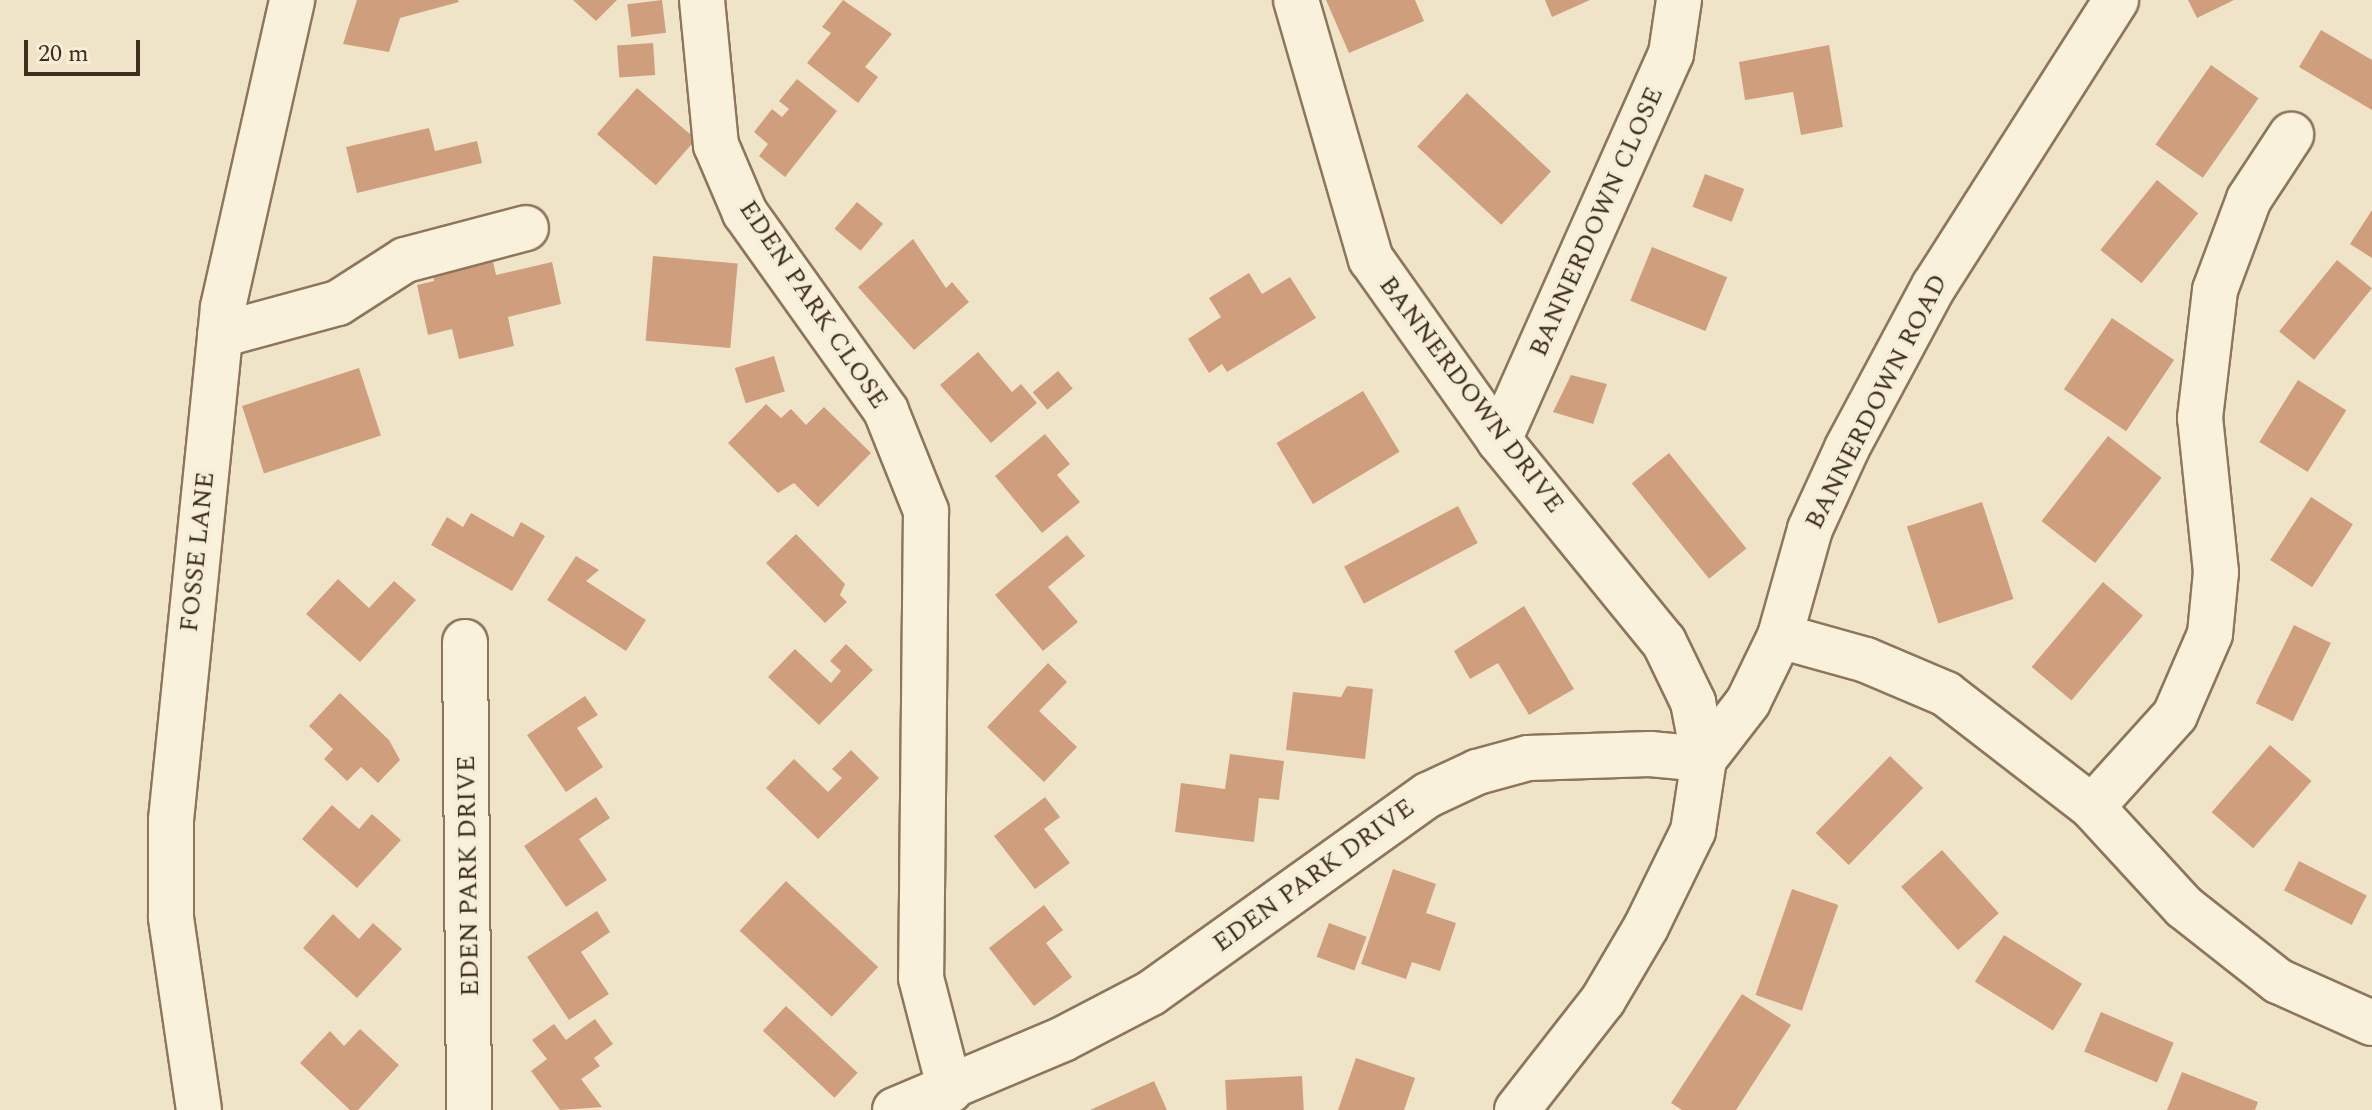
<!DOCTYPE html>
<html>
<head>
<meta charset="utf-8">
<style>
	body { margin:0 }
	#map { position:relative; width:2372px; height:1110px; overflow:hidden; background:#f0e4c8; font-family:Spectral,serif }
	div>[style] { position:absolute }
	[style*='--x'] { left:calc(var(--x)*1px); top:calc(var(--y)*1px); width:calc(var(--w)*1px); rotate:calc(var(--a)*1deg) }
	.building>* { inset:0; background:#cf9f7d; transform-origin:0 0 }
	.roads { filter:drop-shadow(2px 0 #8d765c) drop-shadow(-2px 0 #8d765c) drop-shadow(0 2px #8d765c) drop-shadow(0 -2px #8d765c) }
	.minor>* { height:44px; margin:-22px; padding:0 22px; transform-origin:22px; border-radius:22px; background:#faf1dc }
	span { translate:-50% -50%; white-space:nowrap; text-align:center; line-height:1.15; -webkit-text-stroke:7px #f7eed8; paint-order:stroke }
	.street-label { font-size:26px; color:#3d2e20 }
	.scale { position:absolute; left:24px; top:40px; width:116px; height:36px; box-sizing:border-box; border:4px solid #3d2e20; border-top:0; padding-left:10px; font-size:24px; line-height:28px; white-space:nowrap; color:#3d2e20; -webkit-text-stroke:6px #f7eed8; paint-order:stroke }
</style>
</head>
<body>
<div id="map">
	<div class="building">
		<i style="clip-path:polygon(357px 0,458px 0,459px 2px,400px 18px,389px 52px,343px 44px)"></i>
		<i style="clip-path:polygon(573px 0,617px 0,596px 21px)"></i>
		<i style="left:662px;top:0;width:33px;height:35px;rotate:83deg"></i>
		<i style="clip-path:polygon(843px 0,892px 34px,865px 67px,878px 77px,858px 103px,807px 63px,831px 33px,822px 27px)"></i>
		<i style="clip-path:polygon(1326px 0,1415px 0,1424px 21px,1349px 53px)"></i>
		<i style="clip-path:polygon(1545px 0,1590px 0,1552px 17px)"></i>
		<i style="clip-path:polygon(2188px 0,2234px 0,2197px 18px)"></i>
		<i style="clip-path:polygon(2321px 30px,2372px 60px,2372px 110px,2299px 67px)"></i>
		<i style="left:653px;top:43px;width:32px;height:36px;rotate:86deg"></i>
		<i style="clip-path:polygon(1829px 45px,1843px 127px,1801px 135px,1793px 92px,1745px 100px,1739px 62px)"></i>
		<i style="left:2211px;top:65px;width:58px;height:97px;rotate:35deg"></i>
		<i style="clip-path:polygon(797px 79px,837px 111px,785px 177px,759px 156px,768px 144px,754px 132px,772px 109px,782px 117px,789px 109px,779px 101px)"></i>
		<i style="left:637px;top:88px;width:78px;height:61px;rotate:41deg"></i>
		<i style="left:1467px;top:93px;width:115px;height:73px;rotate:43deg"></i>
		<i style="clip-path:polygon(429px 128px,435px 151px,477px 141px,482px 163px,357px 193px,346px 147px)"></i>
		<i style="left:1705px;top:174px;width:42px;height:35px;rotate:21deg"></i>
		<i style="left:2157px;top:180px;width:53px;height:90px;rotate:39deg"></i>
		<i style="left:857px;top:202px;width:34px;height:35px;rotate:40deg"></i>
		<i style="clip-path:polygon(2372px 210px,2372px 258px,2350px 244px)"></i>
		<i style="clip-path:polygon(913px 239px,946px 288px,952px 282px,969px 302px,914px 350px,858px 287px)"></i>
		<i style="left:1652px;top:247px;width:81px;height:58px;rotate:22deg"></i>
		<i style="left:653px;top:256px;width:85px;height:85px;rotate:5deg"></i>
		<i style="clip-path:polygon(492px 257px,496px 275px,552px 262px,561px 304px,508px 317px,514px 346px,459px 359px,452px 329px,428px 335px,417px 285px,434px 281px,432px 270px)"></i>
		<i style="left:2337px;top:260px;width:45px;height:92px;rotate:39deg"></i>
		<i style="clip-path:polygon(1249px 273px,1262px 294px,1290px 277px,1316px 318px,1227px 372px,1222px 364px,1209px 373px,1188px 339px,1221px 317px,1209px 298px)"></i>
		<i style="left:2112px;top:318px;width:75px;height:86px;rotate:34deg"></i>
		<i style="clip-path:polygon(978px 352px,1012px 392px,1021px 384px,1037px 403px,991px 443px,940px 385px)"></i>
		<i style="left:774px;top:356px;width:37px;height:41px;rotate:73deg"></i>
		<i style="left:359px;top:368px;width:71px;height:123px;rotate:72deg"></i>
		<i style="left:1058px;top:371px;width:23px;height:33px;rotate:50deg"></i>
		<i style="clip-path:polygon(1571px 375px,1607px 384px,1593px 424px,1553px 412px)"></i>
		<i style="left:2298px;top:380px;width:57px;height:73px;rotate:32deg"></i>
		<i style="left:1363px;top:391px;width:71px;height:101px;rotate:59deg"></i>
		<i style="clip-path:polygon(766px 404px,781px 418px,791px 409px,806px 425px,824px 407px,871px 453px,818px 507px,794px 483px,778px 493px,728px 443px)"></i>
		<i style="clip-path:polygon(1045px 434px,1070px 464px,1057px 475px,1080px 502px,1042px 533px,995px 476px)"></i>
		<i style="left:2108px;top:436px;width:68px;height:108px;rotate:38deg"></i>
		<i style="left:1669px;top:453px;width:123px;height:48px;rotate:51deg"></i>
		<i style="left:2311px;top:497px;width:50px;height:75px;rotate:33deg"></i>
		<i style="left:1982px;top:502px;width:102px;height:79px;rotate:72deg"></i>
		<i style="left:1458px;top:506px;width:42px;height:129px;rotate:62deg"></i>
		<i style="clip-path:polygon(471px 513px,513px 537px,521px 522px,545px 536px,512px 591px,431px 545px,447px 517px,463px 527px)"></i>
		<i style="clip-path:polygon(796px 534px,845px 584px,840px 595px,847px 602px,825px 623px,766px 563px)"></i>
		<i style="clip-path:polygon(1067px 535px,1085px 556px,1048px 587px,1078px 622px,1043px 651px,995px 595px)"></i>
		<i style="clip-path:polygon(576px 556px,599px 570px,586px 581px,646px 620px,626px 651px,547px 600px)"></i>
		<i style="clip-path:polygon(338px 579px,369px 608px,394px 581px,416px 600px,360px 662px,306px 614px)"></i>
		<i style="left:2103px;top:582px;width:52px;height:111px;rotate:40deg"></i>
		<i style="clip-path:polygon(1524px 606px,1574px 689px,1529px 715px,1498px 663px,1470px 679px,1454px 651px)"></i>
		<i style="left:2294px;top:625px;width:41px;height:87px;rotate:26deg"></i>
		<i style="clip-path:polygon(846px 644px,873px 670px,819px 725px,768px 677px,795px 649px,831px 683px,841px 671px,830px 661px)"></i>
		<i style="clip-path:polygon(1048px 663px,1067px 682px,1039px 711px,1077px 747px,1044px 782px,987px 727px)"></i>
		<i style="clip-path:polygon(1347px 686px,1373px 689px,1365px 759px,1286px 750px,1293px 692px,1341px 697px)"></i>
		<i style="clip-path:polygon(340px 693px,389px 740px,400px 760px,378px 783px,361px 767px,347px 781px,324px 759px,333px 749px,309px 726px)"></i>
		<i style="clip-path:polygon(585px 696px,598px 715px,577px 728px,603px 767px,566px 792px,527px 735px)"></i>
		<i style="left:2270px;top:745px;width:55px;height:89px;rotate:41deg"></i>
		<i style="clip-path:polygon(851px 750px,879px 778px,818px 839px,766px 788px,794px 759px,828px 792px,842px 778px,832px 769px)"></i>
		<i style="clip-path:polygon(1230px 754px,1284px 761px,1279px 800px,1259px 798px,1254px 842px,1175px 832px,1181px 783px,1225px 789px)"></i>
		<i style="left:1890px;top:756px;width:46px;height:107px;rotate:44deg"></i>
		<i style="clip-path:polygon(596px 797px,610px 818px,579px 839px,607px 880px,566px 907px,524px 846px)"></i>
		<i style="clip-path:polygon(1045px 797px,1060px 817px,1044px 829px,1070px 863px,1035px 889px,994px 836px)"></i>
		<i style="clip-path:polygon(332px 805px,359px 829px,372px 814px,401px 840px,357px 888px,302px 839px)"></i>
		<i style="left:1942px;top:850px;width:85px;height:55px;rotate:48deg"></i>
		<i style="left:2299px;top:861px;width:76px;height:33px;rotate:27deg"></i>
		<i style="clip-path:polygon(1393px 869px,1436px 884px,1426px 913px,1456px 923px,1440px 971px,1412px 962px,1406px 979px,1361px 964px)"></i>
		<i style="left:786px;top:881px;width:126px;height:68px;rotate:43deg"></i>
		<i style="left:1792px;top:889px;width:49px;height:112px;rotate:19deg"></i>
		<i style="clip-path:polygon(1044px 905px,1063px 930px,1046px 943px,1072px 977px,1034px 1006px,989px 948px)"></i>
		<i style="clip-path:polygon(597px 911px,610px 932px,581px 952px,609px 994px,569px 1020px,527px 957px)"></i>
		<i style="clip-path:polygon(333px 914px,359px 939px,373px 923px,402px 949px,357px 998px,303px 948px)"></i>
		<i style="left:1329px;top:923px;width:40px;height:36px;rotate:20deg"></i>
		<i style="left:2004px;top:935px;width:92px;height:55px;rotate:32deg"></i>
		<i style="clip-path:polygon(1742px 994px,1791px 1025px,1736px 1110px,1682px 1110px,1671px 1103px)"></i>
		<i style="left:786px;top:1006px;width:98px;height:34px;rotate:43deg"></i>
		<i style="left:2101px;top:1012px;width:79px;height:43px;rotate:23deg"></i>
		<i style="clip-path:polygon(595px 1019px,613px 1044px,594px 1058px,600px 1066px,581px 1079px,602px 1107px,560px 1110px,531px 1071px,547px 1059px,532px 1040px,554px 1024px,566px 1040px)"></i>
		<i style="clip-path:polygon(360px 1029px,399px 1065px,358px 1110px,350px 1110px,300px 1063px,330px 1031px,344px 1046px)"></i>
		<i style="clip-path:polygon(1356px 1058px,1415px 1078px,1404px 1110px,1338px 1110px)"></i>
		<i style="clip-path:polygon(2182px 1072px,2258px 1102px,2255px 1110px,2167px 1110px)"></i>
		<i style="left:1302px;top:1076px;width:34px;height:77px;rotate:87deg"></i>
		<i style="clip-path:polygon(1154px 1081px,1167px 1110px,1090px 1110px)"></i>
	</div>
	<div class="roads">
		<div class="minor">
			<i style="--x:702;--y:0;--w:146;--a:84.5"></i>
			<i style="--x:716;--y:145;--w:74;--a:66.9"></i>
			<i style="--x:745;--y:213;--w:243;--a:54.5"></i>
			<i style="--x:886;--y:411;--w:108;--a:68.2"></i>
			<i style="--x:926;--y:511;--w:467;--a:90.6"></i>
			<i style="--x:921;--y:978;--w:116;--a:75.5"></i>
			<i style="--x:1296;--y:0;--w:270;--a:73.9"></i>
			<i style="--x:1371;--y:259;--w:222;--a:54.7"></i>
			<i style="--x:1499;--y:440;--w:261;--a:50.8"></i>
			<i style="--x:1664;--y:642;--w:67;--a:64.2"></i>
			<i style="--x:1693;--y:702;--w:58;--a:79.1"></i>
			<i style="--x:220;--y:335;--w:122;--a:-15.2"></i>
			<i style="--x:338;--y:303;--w:80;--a:-32.7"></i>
			<i style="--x:405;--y:260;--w:125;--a:-14.8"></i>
			<i style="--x:1499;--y:440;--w:423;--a:-66"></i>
			<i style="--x:1671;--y:54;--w:55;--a:-81.6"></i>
			<i style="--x:1780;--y:636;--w:89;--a:15.6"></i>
			<i style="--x:1866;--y:660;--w:87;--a:23"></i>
			<i style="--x:1946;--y:694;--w:185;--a:37.7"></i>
			<i style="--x:2092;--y:807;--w:136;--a:47.4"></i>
			<i style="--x:2184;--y:907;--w:120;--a:38.2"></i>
			<i style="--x:2278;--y:981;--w:103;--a:24.1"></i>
			<i style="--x:465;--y:642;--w:468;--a:89.5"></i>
			<i style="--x:2092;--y:807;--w:124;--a:-47.9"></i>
			<i style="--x:2175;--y:715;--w:88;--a:-66.6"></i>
			<i style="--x:2210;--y:634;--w:62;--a:-84.5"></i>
			<i style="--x:2216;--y:572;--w:155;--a:-95.9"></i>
			<i style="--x:2200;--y:418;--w:129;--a:-83.3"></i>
			<i style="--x:2215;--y:290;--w:97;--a:-69.5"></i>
			<i style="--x:2249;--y:199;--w:77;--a:-56.7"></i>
			<i style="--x:199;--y:1110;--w:195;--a:-98.3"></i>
			<i style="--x:171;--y:917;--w:97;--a:-90"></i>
			<i style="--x:171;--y:820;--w:516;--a:-84.21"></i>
			<i style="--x:223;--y:307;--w:315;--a:-77.3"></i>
			<i style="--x:895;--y:1110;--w:182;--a:-22.9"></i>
			<i style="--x:1063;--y:1039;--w:99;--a:-27.6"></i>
			<i style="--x:1151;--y:993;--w:340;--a:-35.6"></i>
			<i style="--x:1428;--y:795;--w:54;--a:-25.1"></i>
			<i style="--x:1477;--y:772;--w:53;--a:-15.4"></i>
			<i style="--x:1528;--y:758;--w:122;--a:-1.9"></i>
			<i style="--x:1650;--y:754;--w:54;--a:5.3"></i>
			<i style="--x:1517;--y:1110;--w:140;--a:-52"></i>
			<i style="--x:1603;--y:1000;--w:85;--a:-59.5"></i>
			<i style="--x:1646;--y:927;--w:107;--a:-63.9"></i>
			<i style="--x:1693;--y:831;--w:73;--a:-81.3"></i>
			<i style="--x:1704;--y:759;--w:72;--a:-52.3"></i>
			<i style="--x:1748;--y:702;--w:73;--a:-64.1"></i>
			<i style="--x:1780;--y:636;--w:111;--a:-74.3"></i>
			<i style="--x:1810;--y:529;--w:89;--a:-65.4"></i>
			<i style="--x:1847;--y:448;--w:184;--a:-61.8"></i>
			<i style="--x:1934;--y:286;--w:339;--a:-57.5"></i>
		</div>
	</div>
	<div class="street-label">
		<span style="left:1597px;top:222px;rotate:-66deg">BANNERDOWN CLOSE</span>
		<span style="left:813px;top:305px;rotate:56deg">EDEN PARK CLOSE</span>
		<span style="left:1471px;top:395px;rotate:53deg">BANNERDOWN DRIVE</span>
		<span style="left:1877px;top:402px;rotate:-63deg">BANNERDOWN ROAD</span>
		<span style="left:198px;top:552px;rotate:-84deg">FOSSE LANE</span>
		<span style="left:469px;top:876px;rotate:-91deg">EDEN PARK DRIVE</span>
		<span style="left:1314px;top:876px;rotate:-36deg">EDEN PARK DRIVE</span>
	</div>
	<div class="scale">20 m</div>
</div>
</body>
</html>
